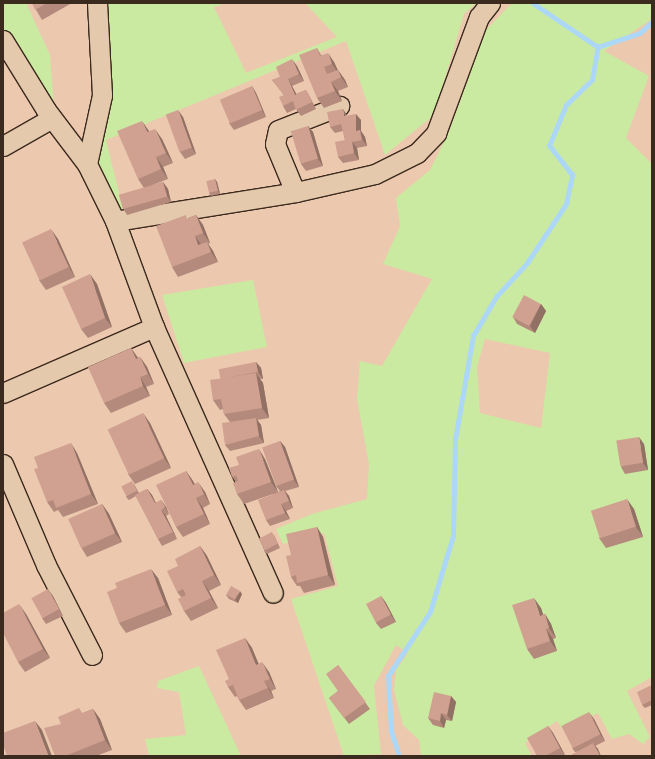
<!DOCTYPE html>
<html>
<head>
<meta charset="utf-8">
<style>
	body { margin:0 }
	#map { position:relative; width:655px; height:759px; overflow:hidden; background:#ecc8ae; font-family:Mali,sans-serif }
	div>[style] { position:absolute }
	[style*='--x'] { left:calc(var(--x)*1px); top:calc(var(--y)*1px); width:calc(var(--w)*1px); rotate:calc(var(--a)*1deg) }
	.green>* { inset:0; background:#cbeaa1 }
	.stream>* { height:4.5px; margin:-2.25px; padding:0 2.25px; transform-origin:2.25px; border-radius:2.25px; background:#acd7f7 }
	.roads { filter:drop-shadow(1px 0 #3b2a1e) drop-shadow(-1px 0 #3b2a1e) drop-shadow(0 1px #3b2a1e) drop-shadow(0 -1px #3b2a1e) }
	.minor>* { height:19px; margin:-9.5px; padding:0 9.5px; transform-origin:9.5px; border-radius:9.5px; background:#e4c9ac }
	.wall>* { inset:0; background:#b38a7c }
	.shaded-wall>* { inset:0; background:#927165 }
	.building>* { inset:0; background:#d0a190; transform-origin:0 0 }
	span { translate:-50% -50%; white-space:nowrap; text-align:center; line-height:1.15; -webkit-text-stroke:3.5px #e4c9ac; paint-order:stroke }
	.frame { position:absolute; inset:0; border:4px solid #3b2a1e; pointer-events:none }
</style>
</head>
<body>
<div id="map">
	<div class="green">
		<i style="clip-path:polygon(3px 3px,26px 3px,50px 55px,54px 108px,3px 28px)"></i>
		<i style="clip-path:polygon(106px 3px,226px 3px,214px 7px,246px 73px,337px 37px,305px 3px,476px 3px,464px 14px,434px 115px,385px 155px,346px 41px,106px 140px,124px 213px,113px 204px,92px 162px,111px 71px)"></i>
		<i style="clip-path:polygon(evenodd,512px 3px,652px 3px,652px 19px,604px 51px,649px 76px,626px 138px,652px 164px,652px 677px,627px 691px,650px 737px,643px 744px,629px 734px,612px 739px,598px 713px,563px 730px,557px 721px,525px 743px,532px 756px,421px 756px,419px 740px,403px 725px,394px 690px,396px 670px,408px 653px,396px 645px,374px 686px,381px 754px,344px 756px,291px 599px,338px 586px,324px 533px,283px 544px,276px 529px,312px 514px,367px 499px,369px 464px,357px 399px,360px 361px,382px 366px,432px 279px,383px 264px,400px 226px,396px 198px,430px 170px,449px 132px,486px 30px,512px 3px,485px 339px,550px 353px,541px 428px,480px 413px,477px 367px,485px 339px)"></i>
		<i style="clip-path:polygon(253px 280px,267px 347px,184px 363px,162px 295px)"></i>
		<i style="clip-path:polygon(199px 666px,241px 756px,149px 756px,145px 739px,186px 735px,179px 692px,157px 688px,158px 681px)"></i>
	</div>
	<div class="stream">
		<i style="--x:533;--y:3;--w:78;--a:34.1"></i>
		<i style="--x:399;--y:756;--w:26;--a:-108"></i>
		<i style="--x:391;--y:731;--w:55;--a:-93.1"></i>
		<i style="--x:388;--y:676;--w:77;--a:-56.7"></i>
		<i style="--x:430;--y:612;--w:79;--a:-73.2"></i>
		<i style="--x:453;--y:536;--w:96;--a:-88.8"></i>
		<i style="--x:455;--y:440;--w:106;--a:-80.2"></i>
		<i style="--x:473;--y:336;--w:45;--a:-59.5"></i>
		<i style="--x:496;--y:297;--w:46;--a:-47.6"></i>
		<i style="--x:527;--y:263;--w:71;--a:-56.5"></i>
		<i style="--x:566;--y:204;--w:30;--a:-78"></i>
		<i style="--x:572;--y:175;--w:37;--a:-128"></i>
		<i style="--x:549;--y:146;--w:44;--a:-67.5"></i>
		<i style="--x:566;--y:105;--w:36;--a:-44"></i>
		<i style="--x:592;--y:80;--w:34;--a:-80"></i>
		<i style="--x:598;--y:47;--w:44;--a:-18.4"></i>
		<i style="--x:640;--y:33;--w:16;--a:-43"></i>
	</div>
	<div class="roads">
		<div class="minor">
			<i style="--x:3;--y:40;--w:82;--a:58.4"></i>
			<i style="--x:46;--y:110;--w:68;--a:52.8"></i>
			<i style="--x:87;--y:164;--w:64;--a:63.8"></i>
			<i style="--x:115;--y:221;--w:113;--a:69.8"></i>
			<i style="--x:154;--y:327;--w:291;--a:65.9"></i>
			<i style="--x:3;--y:146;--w:56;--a:-29.7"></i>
			<i style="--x:87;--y:164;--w:71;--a:-77.7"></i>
			<i style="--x:102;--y:95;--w:92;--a:-93.1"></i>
			<i style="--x:295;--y:192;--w:52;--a:-112.6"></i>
			<i style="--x:275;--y:144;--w:14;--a:-78"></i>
			<i style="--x:278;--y:130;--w:66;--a:-21.5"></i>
			<i style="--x:115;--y:221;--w:183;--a:-9.1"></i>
			<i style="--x:296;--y:192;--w:81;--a:-12.8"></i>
			<i style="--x:375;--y:174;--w:47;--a:-26.6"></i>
			<i style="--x:417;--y:153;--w:28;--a:-46"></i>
			<i style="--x:436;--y:133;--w:124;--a:-69.7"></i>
			<i style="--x:479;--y:17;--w:18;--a:-52"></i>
			<i style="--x:3;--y:393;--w:165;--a:-23.6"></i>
			<i style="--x:3;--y:464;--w:110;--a:66.9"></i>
			<i style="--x:46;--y:565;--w:101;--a:62.9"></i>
		</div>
	</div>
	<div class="wall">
		<i style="clip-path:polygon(32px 3px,72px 3px,42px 20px)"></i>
		<i style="clip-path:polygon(317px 48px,321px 55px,334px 62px,338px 70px,345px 80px,348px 87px,338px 91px,342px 101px,324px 108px,317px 98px)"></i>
		<i style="clip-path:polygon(297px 66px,304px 81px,292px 86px,296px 94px,306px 90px,310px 97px,316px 109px,301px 116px,296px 109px,287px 113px,283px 106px,284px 95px,272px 80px,280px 77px)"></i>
		<i style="clip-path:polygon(252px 86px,256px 93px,266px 117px,234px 130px,229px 123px)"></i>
		<i style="clip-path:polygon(347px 116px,361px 120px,361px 131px,365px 137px,367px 146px,357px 148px,359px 160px,343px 163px,338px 157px,345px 140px,343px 131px,335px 133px,330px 127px)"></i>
		<i style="clip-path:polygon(183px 117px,196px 154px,185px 159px,180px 152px)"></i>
		<i style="clip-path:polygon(308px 126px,313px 132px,323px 166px,306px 171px,301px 164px)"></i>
		<i style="clip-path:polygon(162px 139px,173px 163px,163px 167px,168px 179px,150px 186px,163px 182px,168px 189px,171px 202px,127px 215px,123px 208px,144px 188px,138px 179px)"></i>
		<i style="clip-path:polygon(215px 179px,217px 182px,220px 194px,211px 196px,209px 193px)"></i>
		<i style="clip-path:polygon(196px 215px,203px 225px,210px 243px,208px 244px,213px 251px,218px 262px,178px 277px,172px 267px,188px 218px)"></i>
		<i style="clip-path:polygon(58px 239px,75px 277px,46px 290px,39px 280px)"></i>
		<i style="clip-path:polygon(97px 284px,112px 327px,88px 338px,81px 329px)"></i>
		<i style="clip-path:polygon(541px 304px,546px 311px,535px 333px,517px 324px,513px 317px)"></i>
		<i style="clip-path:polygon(131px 348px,138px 358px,140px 357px,147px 367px,154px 384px,146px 387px,150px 396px,111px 413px,104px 403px)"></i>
		<i style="clip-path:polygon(256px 362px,261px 368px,263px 379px,260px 379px,263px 383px,269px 418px,257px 420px,261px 425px,264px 443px,230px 451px,225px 445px,230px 422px,224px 414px,223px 409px,220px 410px,213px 400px,221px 379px)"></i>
		<i style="clip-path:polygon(150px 423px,171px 468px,135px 484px,128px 474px)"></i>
		<i style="clip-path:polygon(280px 441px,285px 447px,299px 487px,285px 491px,289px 496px,293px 508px,286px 511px,290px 519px,270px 526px,266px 520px,273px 494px,244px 504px,237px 494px,236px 482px,232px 477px,265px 459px,278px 492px,280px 491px,276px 486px)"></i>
		<i style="clip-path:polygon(644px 444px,648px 470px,625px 474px,621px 467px)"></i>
		<i style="clip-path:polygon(77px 453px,98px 504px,63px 517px,58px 510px,54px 512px,47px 502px)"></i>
		<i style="clip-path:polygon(186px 471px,195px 484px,205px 492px,210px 504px,203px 508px,210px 524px,183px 537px,176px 527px)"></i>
		<i style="clip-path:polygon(134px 484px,139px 493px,147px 489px,152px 495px,156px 503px,161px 500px,166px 507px,169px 514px,166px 516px,177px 539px,162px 546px,158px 539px,136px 496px,129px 500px,126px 497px)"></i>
		<i style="clip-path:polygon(102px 504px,109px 514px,122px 542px,87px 557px,81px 547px)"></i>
		<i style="clip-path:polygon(634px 509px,643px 537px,606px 548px,599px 538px)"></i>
		<i style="clip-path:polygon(317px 527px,323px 537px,335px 585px,304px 593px,300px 586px,297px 586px,291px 577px,291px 555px)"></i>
		<i style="clip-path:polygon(274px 535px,280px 548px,267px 554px,264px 551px)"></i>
		<i style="clip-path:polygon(200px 546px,207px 556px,221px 585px,209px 591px,218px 608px,191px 621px,184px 611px,181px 597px,177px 592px,178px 566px)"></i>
		<i style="clip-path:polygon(158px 578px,172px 615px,126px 633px,119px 623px)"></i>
		<i style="clip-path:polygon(242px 594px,238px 603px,229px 599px,226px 595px)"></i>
		<i style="clip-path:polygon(53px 596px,63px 616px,46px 624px,42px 618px)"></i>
		<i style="clip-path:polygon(381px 596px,386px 603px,396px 622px,381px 629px,376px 623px)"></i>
		<i style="clip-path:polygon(541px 608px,543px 615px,545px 614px,551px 624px,556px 638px,553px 639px,557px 651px,534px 659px,527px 649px)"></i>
		<i style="clip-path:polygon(26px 614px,50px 658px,25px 672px,18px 662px)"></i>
		<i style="clip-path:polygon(245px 638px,252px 648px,258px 664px,269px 672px,276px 689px,271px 691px,274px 698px,246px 710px,239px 700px,237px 696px,235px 697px,228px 687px,229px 679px)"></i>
		<i style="clip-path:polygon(338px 665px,370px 709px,349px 724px,329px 698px,338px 691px)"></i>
		<i style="clip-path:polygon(652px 685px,652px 705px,645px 708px,642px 705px)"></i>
		<i style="clip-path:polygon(451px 696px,456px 702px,452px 721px,446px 720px,444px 728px,433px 725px,428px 718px)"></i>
		<i style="clip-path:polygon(93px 709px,100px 719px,112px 750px,96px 756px,55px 756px,61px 724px,83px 713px)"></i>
		<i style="clip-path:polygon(594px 719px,605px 741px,595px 746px,598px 749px,575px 752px,572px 748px)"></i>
		<i style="clip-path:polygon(548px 726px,553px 733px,565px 755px,562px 756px,537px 756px)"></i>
	</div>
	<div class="shaded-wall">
		<i style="clip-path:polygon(328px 53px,334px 62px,339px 74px,332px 64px)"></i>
		<i style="clip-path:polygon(292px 59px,297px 66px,304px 81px,299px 74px)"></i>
		<i style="clip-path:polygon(338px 70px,345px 80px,348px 87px,341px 77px)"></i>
		<i style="clip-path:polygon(288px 79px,292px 86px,300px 101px,295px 95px)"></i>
		<i style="clip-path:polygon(331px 82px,338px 91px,342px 101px,335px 91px)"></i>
		<i style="clip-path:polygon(252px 86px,256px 93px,266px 117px,262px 110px)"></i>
		<i style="clip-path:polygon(343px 109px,347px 115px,344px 116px)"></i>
		<i style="clip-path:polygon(178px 110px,183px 117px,196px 154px,192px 148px)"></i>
		<i style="clip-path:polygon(356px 114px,361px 120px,361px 131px,365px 137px,367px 146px,356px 131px)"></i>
		<i style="clip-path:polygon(142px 121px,149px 131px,154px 142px,147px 132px)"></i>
		<i style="clip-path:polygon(308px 126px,313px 132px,323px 166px,318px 159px)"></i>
		<i style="clip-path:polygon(155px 129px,162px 139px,173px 163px,166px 153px)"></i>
		<i style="clip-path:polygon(352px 142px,357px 148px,359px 160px,354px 153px)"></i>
		<i style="clip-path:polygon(156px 157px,163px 167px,168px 179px,161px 169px)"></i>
		<i style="clip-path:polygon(215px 179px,217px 182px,220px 194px,218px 191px)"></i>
		<i style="clip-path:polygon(163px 182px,168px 189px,171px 202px,167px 196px)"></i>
		<i style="clip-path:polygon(196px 215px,203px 225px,210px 243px,203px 233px)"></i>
		<i style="clip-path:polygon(51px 229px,58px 239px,75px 277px,69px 267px)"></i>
		<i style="clip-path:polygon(195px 236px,202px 246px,198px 245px)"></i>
		<i style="clip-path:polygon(207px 242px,213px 251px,218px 262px,211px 252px)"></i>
		<i style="clip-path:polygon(90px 274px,97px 284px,112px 327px,105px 318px)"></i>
		<i style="clip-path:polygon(541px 304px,546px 311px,535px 333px,530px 326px)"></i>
		<i style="clip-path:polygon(131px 348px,138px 358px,136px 359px)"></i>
		<i style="clip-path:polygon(140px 357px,147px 367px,154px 384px,148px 374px)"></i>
		<i style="clip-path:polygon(256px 362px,261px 368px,263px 379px,258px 372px)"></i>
		<i style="clip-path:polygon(256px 373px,263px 383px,269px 418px,262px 408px)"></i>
		<i style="clip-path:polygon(140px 377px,146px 387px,150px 396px,143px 386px)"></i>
		<i style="clip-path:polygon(143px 413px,150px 423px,171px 468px,164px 458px)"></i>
		<i style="clip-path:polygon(256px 418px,261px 425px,264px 443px,259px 436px)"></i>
		<i style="clip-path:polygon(639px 437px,644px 444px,648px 470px,643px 463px)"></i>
		<i style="clip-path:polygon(280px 441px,285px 447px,299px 487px,294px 480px)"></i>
		<i style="clip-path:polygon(71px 443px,77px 453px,98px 504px,91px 494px)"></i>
		<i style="clip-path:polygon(259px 449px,265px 459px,278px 492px,271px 482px)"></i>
		<i style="clip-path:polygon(186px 471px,193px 481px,199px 494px,193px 485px)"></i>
		<i style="clip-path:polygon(198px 482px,205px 492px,210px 504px,204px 494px)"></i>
		<i style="clip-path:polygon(147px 489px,152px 495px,159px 510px)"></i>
		<i style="clip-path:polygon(284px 490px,289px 496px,293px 508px,289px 501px)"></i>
		<i style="clip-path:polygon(196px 498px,203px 508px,210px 524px,204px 514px)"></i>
		<i style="clip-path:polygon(627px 499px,634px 509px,643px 537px,636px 527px)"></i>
		<i style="clip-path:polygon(161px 500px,166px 507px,169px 514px)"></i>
		<i style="clip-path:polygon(102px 504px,109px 514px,122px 542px,115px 533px)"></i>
		<i style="clip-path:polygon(281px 504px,286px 511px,290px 519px,285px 513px)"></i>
		<i style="clip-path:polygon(161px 510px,166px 516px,177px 539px,173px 532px)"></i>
		<i style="clip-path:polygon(317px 527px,323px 537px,335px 585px,328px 575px)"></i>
		<i style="clip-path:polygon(200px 546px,207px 556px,221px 585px,214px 575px)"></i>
		<i style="clip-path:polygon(151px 569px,158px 578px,172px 615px,165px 605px)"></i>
		<i style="clip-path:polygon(202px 581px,209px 591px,218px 608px,211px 598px)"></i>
		<i style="clip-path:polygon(48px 589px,53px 596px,63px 616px,59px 609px)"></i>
		<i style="clip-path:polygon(240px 591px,242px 594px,238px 603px,235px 600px)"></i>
		<i style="clip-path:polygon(381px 596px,386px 603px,396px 622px,391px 615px)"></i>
		<i style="clip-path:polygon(534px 598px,541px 608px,547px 626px,540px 616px)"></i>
		<i style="clip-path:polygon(19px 604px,26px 614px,50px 658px,43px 649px)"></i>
		<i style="clip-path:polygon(545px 614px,551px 624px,556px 638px,549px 628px)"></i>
		<i style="clip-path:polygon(546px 629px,553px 639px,557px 651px,550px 641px)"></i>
		<i style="clip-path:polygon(245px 638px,252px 648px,263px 674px,256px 665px)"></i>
		<i style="clip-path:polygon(262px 662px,269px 672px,276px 689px,270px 679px)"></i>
		<i style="clip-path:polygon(264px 681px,271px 691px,274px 698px,268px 688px)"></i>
		<i style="clip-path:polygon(451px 696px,456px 702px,452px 721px,447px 715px)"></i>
		<i style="clip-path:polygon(93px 709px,100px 719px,112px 750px,105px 740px)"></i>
		<i style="clip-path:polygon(589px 712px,594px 719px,605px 741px,600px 734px)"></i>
		<i style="clip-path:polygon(441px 713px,446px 720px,444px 728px,440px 721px)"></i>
		<i style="clip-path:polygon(35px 721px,42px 730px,52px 756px,49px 756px,48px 755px)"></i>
		<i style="clip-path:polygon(548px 726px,553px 733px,565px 755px,560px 748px)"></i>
		<i style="clip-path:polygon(593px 743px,598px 749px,601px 756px,600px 756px)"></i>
	</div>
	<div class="building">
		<i style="clip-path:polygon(32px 3px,47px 3px,35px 10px)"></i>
		<i style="clip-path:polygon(317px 48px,320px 56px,328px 53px,332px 64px,324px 67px,327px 74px,338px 70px,341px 77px,331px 82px,335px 91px,317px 98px,299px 55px)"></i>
		<i style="clip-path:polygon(292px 59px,299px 74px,288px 79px,295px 95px,306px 90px,312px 102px,296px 110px,293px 101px,283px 106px,279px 97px,284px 95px,272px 80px,280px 77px,276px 67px)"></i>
		<i style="left:252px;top:86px;width:26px;height:35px;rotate:67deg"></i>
		<i style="clip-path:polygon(343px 109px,344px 116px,356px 114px,356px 131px,360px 130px,362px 140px,352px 142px,354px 153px,338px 157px,335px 142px,345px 140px,341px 124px,330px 127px,327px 112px)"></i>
		<i style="left:178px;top:110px;width:40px;height:13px;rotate:70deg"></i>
		<i style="clip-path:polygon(142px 121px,147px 132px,155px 129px,166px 153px,156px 157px,161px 169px,138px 179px,117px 131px)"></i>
		<i style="left:308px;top:126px;width:34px;height:18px;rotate:73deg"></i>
		<i style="left:215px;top:179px;width:12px;height:9px;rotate:76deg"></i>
		<i style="left:163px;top:182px;width:15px;height:46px;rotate:74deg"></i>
		<i style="clip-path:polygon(186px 215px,187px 219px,196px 215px,203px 233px,195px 236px,198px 245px,207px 242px,211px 252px,172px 267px,156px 226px)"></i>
		<i style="left:51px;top:229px;width:42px;height:32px;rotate:65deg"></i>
		<i style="clip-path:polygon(90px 274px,105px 318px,81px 329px,62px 287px)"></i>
		<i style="left:524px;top:295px;width:19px;height:25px;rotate:28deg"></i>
		<i style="clip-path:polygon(131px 348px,136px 359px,140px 357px,148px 374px,140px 377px,143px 386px,104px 403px,88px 367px)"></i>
		<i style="left:256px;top:362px;width:10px;height:38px;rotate:79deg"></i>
		<i style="clip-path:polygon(256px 373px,262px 408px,224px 414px,221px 399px,213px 400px,210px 380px)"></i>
		<i style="left:143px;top:413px;width:50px;height:39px;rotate:65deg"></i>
		<i style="clip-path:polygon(256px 418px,259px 436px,225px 445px,222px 423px)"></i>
		<i style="left:639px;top:437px;width:26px;height:23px;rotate:81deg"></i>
		<i style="left:280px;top:441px;width:41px;height:19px;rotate:70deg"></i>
		<i style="clip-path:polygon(71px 443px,91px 494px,56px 508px,53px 500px,47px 502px,34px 469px,38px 468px,34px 457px)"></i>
		<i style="clip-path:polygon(259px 449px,271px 482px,237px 494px,233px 483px,238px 481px,236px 475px,232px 477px,229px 468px,239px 465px,236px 457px)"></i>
		<i style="clip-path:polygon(186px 471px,193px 485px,198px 482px,204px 494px,196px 498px,204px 514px,176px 527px,156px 485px)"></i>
		<i style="left:132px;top:481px;width:11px;height:12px;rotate:63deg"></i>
		<i style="clip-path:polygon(147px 489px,155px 503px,161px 500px,165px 507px,161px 510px,173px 532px,158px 539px,135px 495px)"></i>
		<i style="clip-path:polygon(284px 490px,289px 501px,281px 504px,285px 513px,266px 520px,258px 500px)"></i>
		<i style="left:627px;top:499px;width:29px;height:38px;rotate:72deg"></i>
		<i style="left:102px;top:504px;width:32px;height:37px;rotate:66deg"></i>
		<i style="clip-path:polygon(317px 527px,328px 575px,297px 583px,296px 575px,291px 577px,286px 556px,291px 555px,286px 534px)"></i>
		<i style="left:272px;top:532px;width:13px;height:15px;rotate:63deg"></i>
		<i style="clip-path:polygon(200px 546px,214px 575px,202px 581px,211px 598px,184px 611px,178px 599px,186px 595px,183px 589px,177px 592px,167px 571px,178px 566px,175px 559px)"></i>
		<i style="clip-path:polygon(151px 569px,165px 605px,119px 623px,107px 592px,117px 588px,115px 583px)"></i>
		<i style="left:231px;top:586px;width:10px;height:10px;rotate:29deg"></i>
		<i style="left:48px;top:589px;width:23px;height:19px;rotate:61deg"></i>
		<i style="left:381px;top:596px;width:21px;height:17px;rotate:62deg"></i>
		<i style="clip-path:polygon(534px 598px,540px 616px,545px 614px,549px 628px,546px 629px,550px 641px,527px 649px,512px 605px)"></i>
		<i style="clip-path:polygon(19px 604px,43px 649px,18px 662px,3px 633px,3px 613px)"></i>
		<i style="clip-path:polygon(245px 638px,256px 665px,262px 662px,270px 679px,264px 681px,268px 688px,239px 700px,233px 685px,228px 687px,225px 681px,229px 679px,216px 650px)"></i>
		<i style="clip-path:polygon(338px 665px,366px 702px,344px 718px,329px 698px,338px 691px,326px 674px)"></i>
		<i style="clip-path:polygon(652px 685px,652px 700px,642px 705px,637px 692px)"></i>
		<i style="clip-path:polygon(434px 692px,451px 696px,447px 715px,441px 713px,440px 721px,428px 718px)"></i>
		<i style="clip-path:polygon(79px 708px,82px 713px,93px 709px,105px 740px,65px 756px,55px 756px,44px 728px,61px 724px,58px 717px)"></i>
		<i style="left:589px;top:712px;width:25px;height:31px;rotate:63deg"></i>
		<i style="clip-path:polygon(35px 721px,48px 755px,45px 756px,7px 756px,3px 744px,3px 733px)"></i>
		<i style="clip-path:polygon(548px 726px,560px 748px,545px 756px,537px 756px,527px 738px)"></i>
		<i style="clip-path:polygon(593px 743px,600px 756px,572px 756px,571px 755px)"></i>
	</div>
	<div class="frame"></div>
</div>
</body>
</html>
